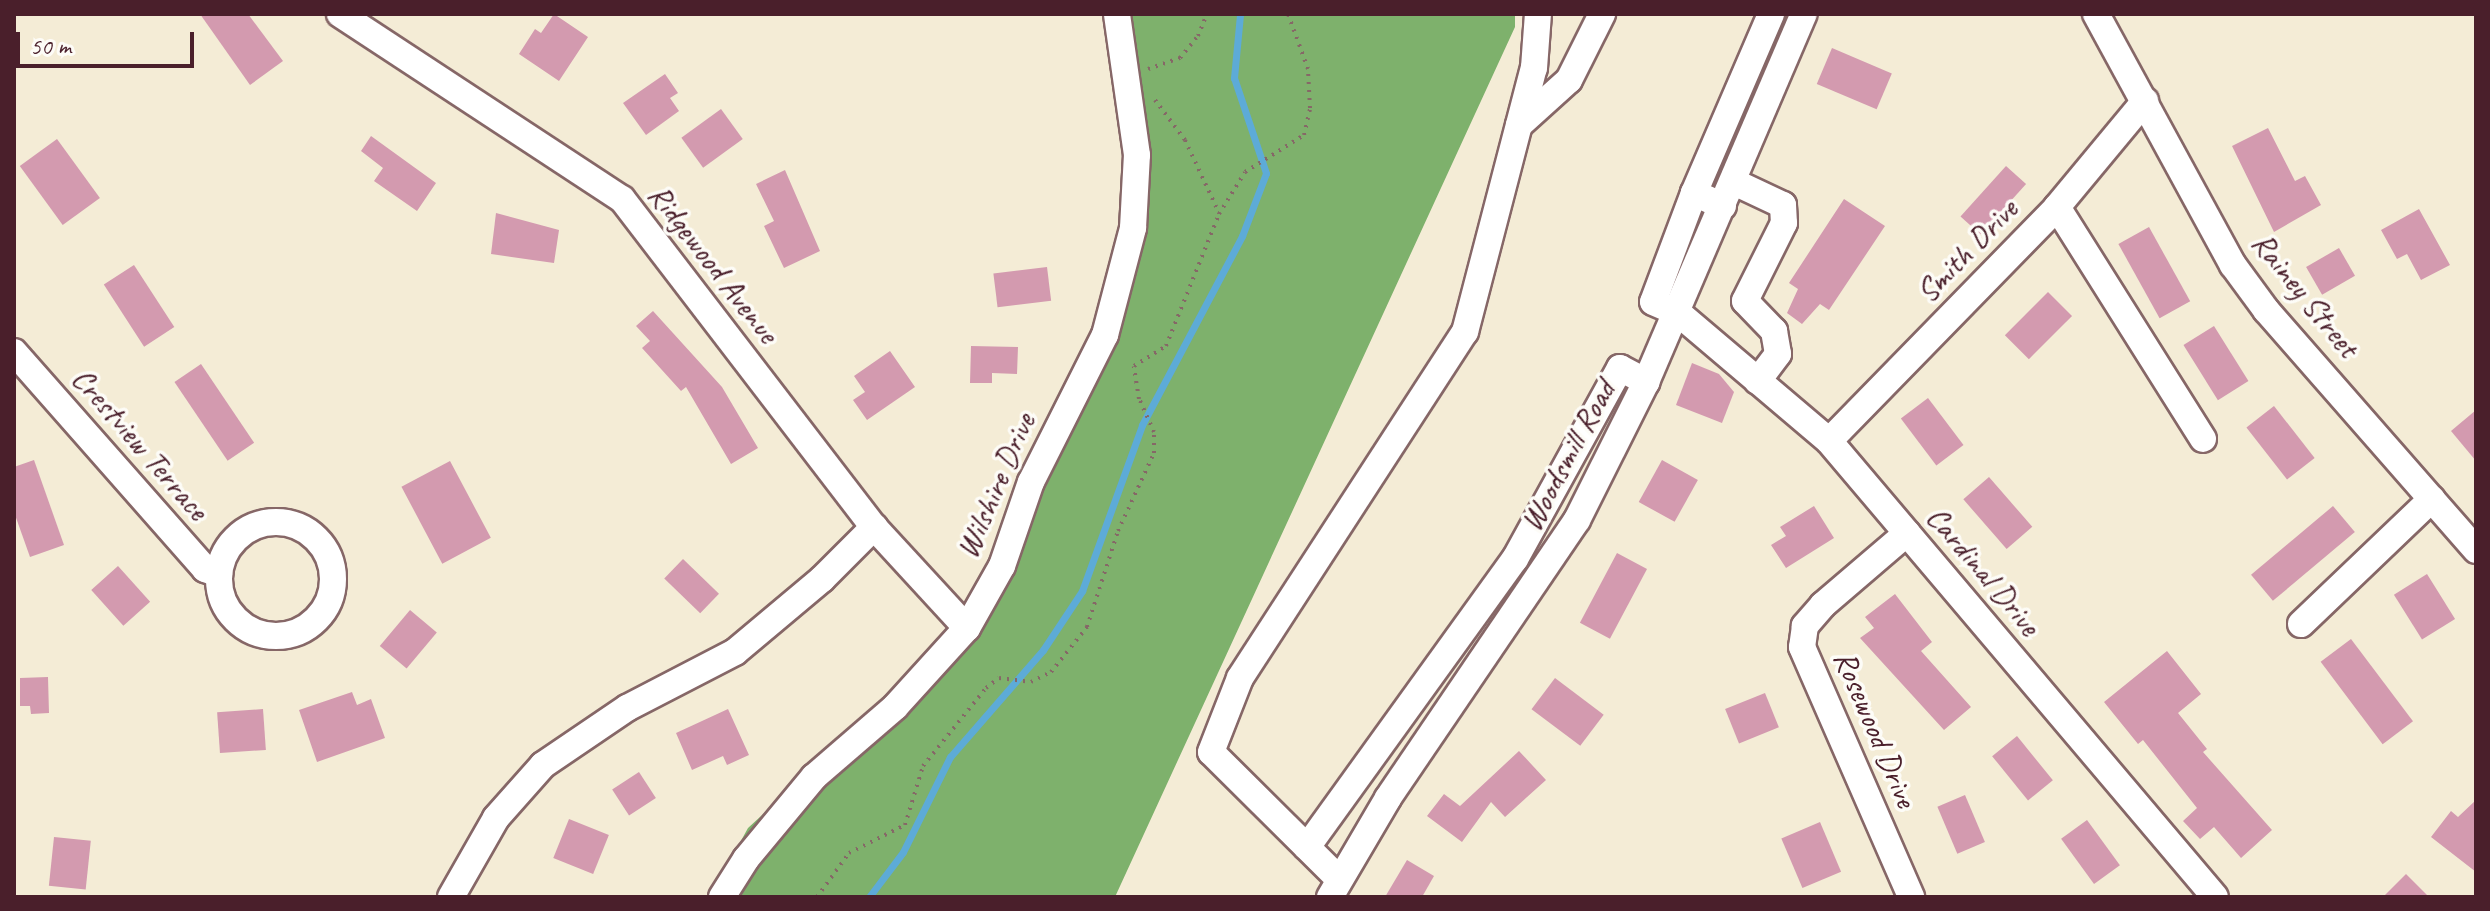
<!DOCTYPE html>
<html>
<head>
<meta charset="utf-8">
<style>
	body { margin:0 }
	#map { position:relative; width:2490px; height:911px; overflow:hidden; background:#f4ecd6; font-family:Caveat,sans-serif }
	div>[style] { position:absolute }
	[style*='--x'] { left:calc(var(--x)*1px); top:calc(var(--y)*1px); width:calc(var(--w)*1px); rotate:calc(var(--a)*1deg) }
	.forest>* { inset:0; background:#7eb16c }
	.stream>* { height:7px; margin:-3.5px; padding:0 3.5px; transform-origin:3.5px; border-radius:3.5px; background:#5dabd7 }
	.building>* { inset:0; background:#d39aaf; transform-origin:0 0 }
	.path>* { height:4px; margin-top:-2px; transform-origin:0; background:repeating-linear-gradient(90deg,#866767 0 2px,transparent 0 8px) }
	.roads { filter:drop-shadow(2px 0 #866767) drop-shadow(-2px 0 #866767) drop-shadow(0 2px #866767) drop-shadow(0 -2px #866767) }
	.minor>* { height:26px; margin:-13px; padding:0 13px; transform-origin:13px; border-radius:13px; background:#fff }
	.minor>.ring { margin:-13px; padding:0; box-sizing:content-box; background:none; border:26px solid #fff; border-radius:50% }
	span { translate:-50% -50%; white-space:nowrap; text-align:center; line-height:1.15; -webkit-text-stroke:7px #fdfcf7; paint-order:stroke }
	.street-label { font-size:32px; color:#4a1f2b }
	.frame { position:absolute; inset:0; border:16px solid #4a1f2b; pointer-events:none }
	.scale { position:absolute; left:16px; top:32px; width:178px; height:36px; box-sizing:border-box; border:4px solid #4a1f2b; border-top:0; padding-left:10px; font-size:24px; line-height:28px; white-space:nowrap; color:#4a1f2b; -webkit-text-stroke:6px #fdfcf7; paint-order:stroke }
</style>
</head>
<body>
<div id="map">
	<div class="forest">
		<i style="clip-path:polygon(1114px 14px,1515px 14px,1515px 27px,1115px 897px,710px 897px,748px 828px,953px 639px,1042px 474px,1139px 224px)"></i>
	</div>
	<div class="stream">
		<i style="--x:869;--y:897;--w:56;--a:-52.9"></i>
		<i style="--x:903;--y:852;--w:106;--a:-63.7"></i>
		<i style="--x:950;--y:757;--w:142;--a:-49"></i>
		<i style="--x:1043;--y:650;--w:71;--a:-56.5"></i>
		<i style="--x:1082;--y:591;--w:177;--a:-70.1"></i>
		<i style="--x:1142;--y:425;--w:214;--a:-62.1"></i>
		<i style="--x:1242;--y:236;--w:67;--a:-69.1"></i>
		<i style="--x:1266;--y:173;--w:100;--a:-108.6"></i>
		<i style="--x:1234;--y:78;--w:64;--a:-84.6"></i>
	</div>
	<div class="building">
		<i style="clip-path:polygon(200px 14px,248px 14px,283px 61px,250px 85px)"></i>
		<i style="clip-path:polygon(554px 14px,588px 37px,559px 81px,519px 54px,535px 29px,541px 33px)"></i>
		<i style="left:1832px;top:48px;width:65px;height:39px;rotate:23deg"></i>
		<i style="clip-path:polygon(665px 74px,678px 93px,670px 98px,679px 111px,646px 135px,623px 103px)"></i>
		<i style="left:721px;top:109px;width:37px;height:49px;rotate:54deg"></i>
		<i style="clip-path:polygon(2268px 128px,2295px 181px,2305px 176px,2321px 205px,2274px 232px,2232px 146px)"></i>
		<i style="clip-path:polygon(371px 136px,436px 183px,417px 211px,374px 181px,383px 168px,361px 151px)"></i>
		<i style="left:57px;top:139px;width:73px;height:46px;rotate:54deg"></i>
		<i style="left:2006px;top:166px;width:27px;height:68px;rotate:42deg"></i>
		<i style="clip-path:polygon(785px 170px,820px 251px,784px 268px,764px 226px,774px 221px,756px 184px)"></i>
		<i style="clip-path:polygon(1844px 199px,1885px 226px,1829px 310px,1820px 304px,1802px 324px,1787px 313px,1798px 289px,1789px 283px)"></i>
		<i style="clip-path:polygon(2419px 209px,2450px 265px,2421px 280px,2407px 254px,2397px 259px,2381px 230px)"></i>
		<i style="clip-path:polygon(496px 213px,559px 230px,554px 263px,491px 254px)"></i>
		<i style="left:2149px;top:227px;width:85px;height:35px;rotate:61deg"></i>
		<i style="left:2339px;top:248px;width:32px;height:38px;rotate:60deg"></i>
		<i style="left:134px;top:265px;width:74px;height:36px;rotate:57deg"></i>
		<i style="left:1047px;top:267px;width:34px;height:54px;rotate:83deg"></i>
		<i style="left:2048px;top:292px;width:34px;height:61px;rotate:45deg"></i>
		<i style="clip-path:polygon(653px 311px,722px 387px,758px 448px,731px 464px,686px 387px,681px 391px,642px 348px,650px 341px,636px 326px)"></i>
		<i style="left:2214px;top:326px;width:65px;height:36px;rotate:58deg"></i>
		<i style="clip-path:polygon(971px 346px,1018px 347px,1017px 374px,992px 373px,992px 383px,970px 383px)"></i>
		<i style="clip-path:polygon(890px 351px,915px 387px,867px 420px,853px 400px,865px 392px,854px 376px)"></i>
		<i style="clip-path:polygon(1692px 363px,1719px 374px,1734px 392px,1722px 423px,1676px 405px)"></i>
		<i style="left:201px;top:364px;width:95px;height:32px;rotate:56deg"></i>
		<i style="left:1928px;top:398px;width:59px;height:34px;rotate:53deg"></i>
		<i style="left:2274px;top:406px;width:66px;height:35px;rotate:52deg"></i>
		<i style="clip-path:polygon(2476px 410px,2476px 461px,2451px 431px)"></i>
		<i style="clip-path:polygon(34px 460px,64px 545px,30px 557px,14px 512px,14px 467px)"></i>
		<i style="left:1662px;top:460px;width:41px;height:48px;rotate:29deg"></i>
		<i style="left:450px;top:461px;width:87px;height:55px;rotate:62deg"></i>
		<i style="left:1989px;top:477px;width:66px;height:34px;rotate:49deg"></i>
		<i style="clip-path:polygon(1814px 506px,1834px 538px,1786px 568px,1771px 545px,1786px 536px,1780px 527px)"></i>
		<i style="left:2333px;top:506px;width:34px;height:107px;rotate:50deg"></i>
		<i style="left:1617px;top:553px;width:34px;height:79px;rotate:28deg"></i>
		<i style="left:683px;top:559px;width:50px;height:27px;rotate:44deg"></i>
		<i style="left:118px;top:566px;width:48px;height:36px;rotate:48deg"></i>
		<i style="left:2427px;top:574px;width:53px;height:39px;rotate:58deg"></i>
		<i style="clip-path:polygon(1895px 594px,1932px 642px,1921px 651px,1971px 707px,1944px 730px,1860px 638px,1874px 628px,1865px 617px)"></i>
		<i style="left:410px;top:610px;width:35px;height:47px;rotate:40deg"></i>
		<i style="left:2351px;top:639px;width:103px;height:38px;rotate:53deg"></i>
		<i style="clip-path:polygon(2167px 651px,2201px 694px,2178px 713px,2207px 749px,2203px 752px,2272px 830px,2241px 858px,2214px 827px,2200px 839px,2183px 821px,2197px 808px,2143px 740px,2138px 744px,2104px 702px)"></i>
		<i style="clip-path:polygon(48px 677px,49px 713px,31px 714px,30px 706px,20px 706px,20px 678px)"></i>
		<i style="left:1555px;top:678px;width:61px;height:39px;rotate:37deg"></i>
		<i style="clip-path:polygon(352px 692px,357px 705px,371px 699px,385px 738px,317px 762px,299px 710px)"></i>
		<i style="left:1765px;top:693px;width:37px;height:43px;rotate:68deg"></i>
		<i style="left:263px;top:709px;width:41px;height:46px;rotate:86deg"></i>
		<i style="clip-path:polygon(728px 709px,749px 755px,727px 765px,723px 756px,692px 770px,676px 733px)"></i>
		<i style="left:2017px;top:736px;width:57px;height:32px;rotate:51deg"></i>
		<i style="clip-path:polygon(1519px 751px,1546px 780px,1505px 817px,1491px 802px,1462px 842px,1427px 816px,1444px 794px,1460px 806px)"></i>
		<i style="left:639px;top:772px;width:31px;height:32px;rotate:57deg"></i>
		<i style="left:1965px;top:795px;width:51px;height:30px;rotate:67deg"></i>
		<i style="clip-path:polygon(2476px 800px,2476px 872px,2431px 837px,2451px 811px,2458px 817px)"></i>
		<i style="left:569px;top:819px;width:43px;height:42px;rotate:22deg"></i>
		<i style="left:2087px;top:820px;width:56px;height:32px;rotate:54deg"></i>
		<i style="left:1820px;top:822px;width:54px;height:42px;rotate:67deg"></i>
		<i style="left:54px;top:837px;width:37px;height:49px;rotate:6deg"></i>
		<i style="clip-path:polygon(1407px 860px,1434px 876px,1422px 897px,1385px 897px)"></i>
		<i style="clip-path:polygon(2406px 874px,2429px 897px,2383px 897px)"></i>
	</div>
	<div class="path">
		<i style="--x:1148;--y:69;--w:34;--a:-19"></i>
		<i style="--x:1180;--y:58;--w:28;--a:-51"></i>
		<i style="--x:1198;--y:36;--w:24;--a:-68"></i>
		<i style="--x:1155;--y:100;--w:50;--a:53.1"></i>
		<i style="--x:1185;--y:140;--w:81;--a:65"></i>
		<i style="--x:817;--y:897;--w:54;--a:-54"></i>
		<i style="--x:849;--y:853;--w:63;--a:-26.6"></i>
		<i style="--x:905;--y:825;--w:62;--a:-73"></i>
		<i style="--x:923;--y:766;--w:100;--a:-51.1"></i>
		<i style="--x:986;--y:688;--w:16;--a:-38"></i>
		<i style="--x:999;--y:678;--w:32;--a:7"></i>
		<i style="--x:1031;--y:682;--w:22;--a:-27"></i>
		<i style="--x:1051;--y:672;--w:58;--a:-51.3"></i>
		<i style="--x:1087;--y:627;--w:101;--a:-72.1"></i>
		<i style="--x:1118;--y:531;--w:86;--a:-65.2"></i>
		<i style="--x:1154;--y:453;--w:21;--a:-90"></i>
		<i style="--x:1154;--y:432;--w:36;--a:-114"></i>
		<i style="--x:1139;--y:399;--w:33;--a:-99"></i>
		<i style="--x:1134;--y:366;--w:38;--a:-32"></i>
		<i style="--x:1166;--y:346;--w:142;--a:-68.1"></i>
		<i style="--x:1219;--y:214;--w:49;--a:-58.2"></i>
		<i style="--x:1245;--y:172;--w:70;--a:-32.1"></i>
		<i style="--x:1304;--y:135;--w:28;--a:-77"></i>
		<i style="--x:1310;--y:108;--w:39;--a:-93"></i>
		<i style="--x:1308;--y:69;--w:59;--a:-110"></i>
	</div>
	<div class="roads">
		<div class="minor">
			<i style="--x:340;--y:14;--w:337;--a:33.3"></i>
			<i style="--x:622;--y:199;--w:414;--a:52.5"></i>
			<i style="--x:874;--y:527;--w:137;--a:47.4"></i>
			<i style="--x:2096;--y:14;--w:286;--a:61.4"></i>
			<i style="--x:2233;--y:265;--w:56;--a:53.7"></i>
			<i style="--x:2266;--y:310;--w:319;--a:48.8"></i>
			<i style="--x:1519;--y:125;--w:67;--a:-42"></i>
			<i style="--x:1569;--y:80;--w:74;--a:-63.4"></i>
			<i style="--x:1734;--y:182;--w:54;--a:25.1"></i>
			<i style="--x:1783;--y:205;--w:18;--a:87"></i>
			<i style="--x:1784;--y:223;--w:87;--a:116.6"></i>
			<i style="--x:1745;--y:301;--w:42;--a:46"></i>
			<i style="--x:1774;--y:331;--w:23;--a:80"></i>
			<i style="--x:1778;--y:354;--w:34;--a:127"></i>
			<i style="--x:1694;--y:193;--w:195;--a:-66.7"></i>
			<i style="--x:1723;--y:206;--w:32;--a:-156"></i>
			<i style="--x:1694;--y:193;--w:116;--a:110.6"></i>
			<i style="--x:1653;--y:302;--w:26;--a:23"></i>
			<i style="--x:1677;--y:312;--w:199;--a:40.3"></i>
			<i style="--x:1829;--y:441;--w:597;--a:49.75"></i>
			<i style="--x:2057;--y:207;--w:274;--a:57.8"></i>
			<i style="--x:14;--y:352;--w:289;--a:48.6"></i>
			<i style="--x:205;--y:569;--w:15;--a:20"></i>
			<i style="--x:1829;--y:441;--w:327;--a:-45.7"></i>
			<i style="--x:2057;--y:207;--w:138;--a:-50.3"></i>
			<i class="ring" style="left:219px;top:522px;width:88px;height:88px"></i>
			<i style="--x:1907;--y:533;--w:111;--a:139.4"></i>
			<i style="--x:1823;--y:605;--w:28;--a:131"></i>
			<i style="--x:1805;--y:626;--w:21;--a:98"></i>
			<i style="--x:1802;--y:647;--w:273;--a:66.4"></i>
			<i style="--x:2301;--y:624;--w:181;--a:-43.7"></i>
			<i style="--x:1307;--y:847;--w:355;--a:-54.2"></i>
			<i style="--x:1515;--y:559;--w:218;--a:-61.2"></i>
			<i style="--x:1620;--y:368;--w:30;--a:28"></i>
			<i style="--x:1339;--y:879;--w:180;--a:-135.2"></i>
			<i style="--x:1211;--y:752;--w:79;--a:-68.6"></i>
			<i style="--x:1240;--y:678;--w:413;--a:-57"></i>
			<i style="--x:1465;--y:332;--w:273;--a:-75.4"></i>
			<i style="--x:1534;--y:68;--w:54;--a:-85.8"></i>
			<i style="--x:451;--y:897;--w:91;--a:-60.3"></i>
			<i style="--x:496;--y:818;--w:71;--a:-48.4"></i>
			<i style="--x:543;--y:765;--w:102;--a:-34.2"></i>
			<i style="--x:627;--y:708;--w:122;--a:-27.4"></i>
			<i style="--x:735;--y:652;--w:114;--a:-40"></i>
			<i style="--x:822;--y:579;--w:74;--a:-45"></i>
			<i style="--x:722;--y:897;--w:45;--a:-57.7"></i>
			<i style="--x:746;--y:859;--w:107;--a:-50.3"></i>
			<i style="--x:814;--y:777;--w:107;--a:-40.8"></i>
			<i style="--x:895;--y:707;--w:107;--a:-47.7"></i>
			<i style="--x:967;--y:628;--w:71;--a:-60.6"></i>
			<i style="--x:1002;--y:566;--w:89;--a:-71"></i>
			<i style="--x:1031;--y:482;--w:165;--a:-63.3"></i>
			<i style="--x:1105;--y:335;--w:111;--a:-75.3"></i>
			<i style="--x:1133;--y:228;--w:73;--a:-86.9"></i>
			<i style="--x:1137;--y:155;--w:142;--a:-98.1"></i>
			<i style="--x:1330;--y:897;--w:115;--a:-59.6"></i>
			<i style="--x:1388;--y:798;--w:336;--a:-55.8"></i>
			<i style="--x:1577;--y:520;--w:154;--a:-63.4"></i>
			<i style="--x:1646;--y:382;--w:400;--a:-66.8"></i>
		</div>
	</div>
	<div class="street-label">
		<span style="left:1967px;top:251px;rotate:-46deg">Smith Drive</span>
		<span style="left:713px;top:264px;rotate:52deg">Ridgewood Avenue</span>
		<span style="left:2305px;top:295px;rotate:51deg">Rainey Street</span>
		<span style="left:140px;top:444px;rotate:49deg">Crestview Terrace</span>
		<span style="left:1568px;top:456px;rotate:-62deg">Woodsmill Road</span>
		<span style="left:996px;top:486px;rotate:-67deg">Wilshire Drive</span>
		<span style="left:1983px;top:571px;rotate:50deg">Cardinal Drive</span>
		<span style="left:1875px;top:729px;rotate:67deg">Rosewood Drive</span>
	</div>
	<div class="frame"></div>
	<div class="scale">50 m</div>
</div>
</body>
</html>
